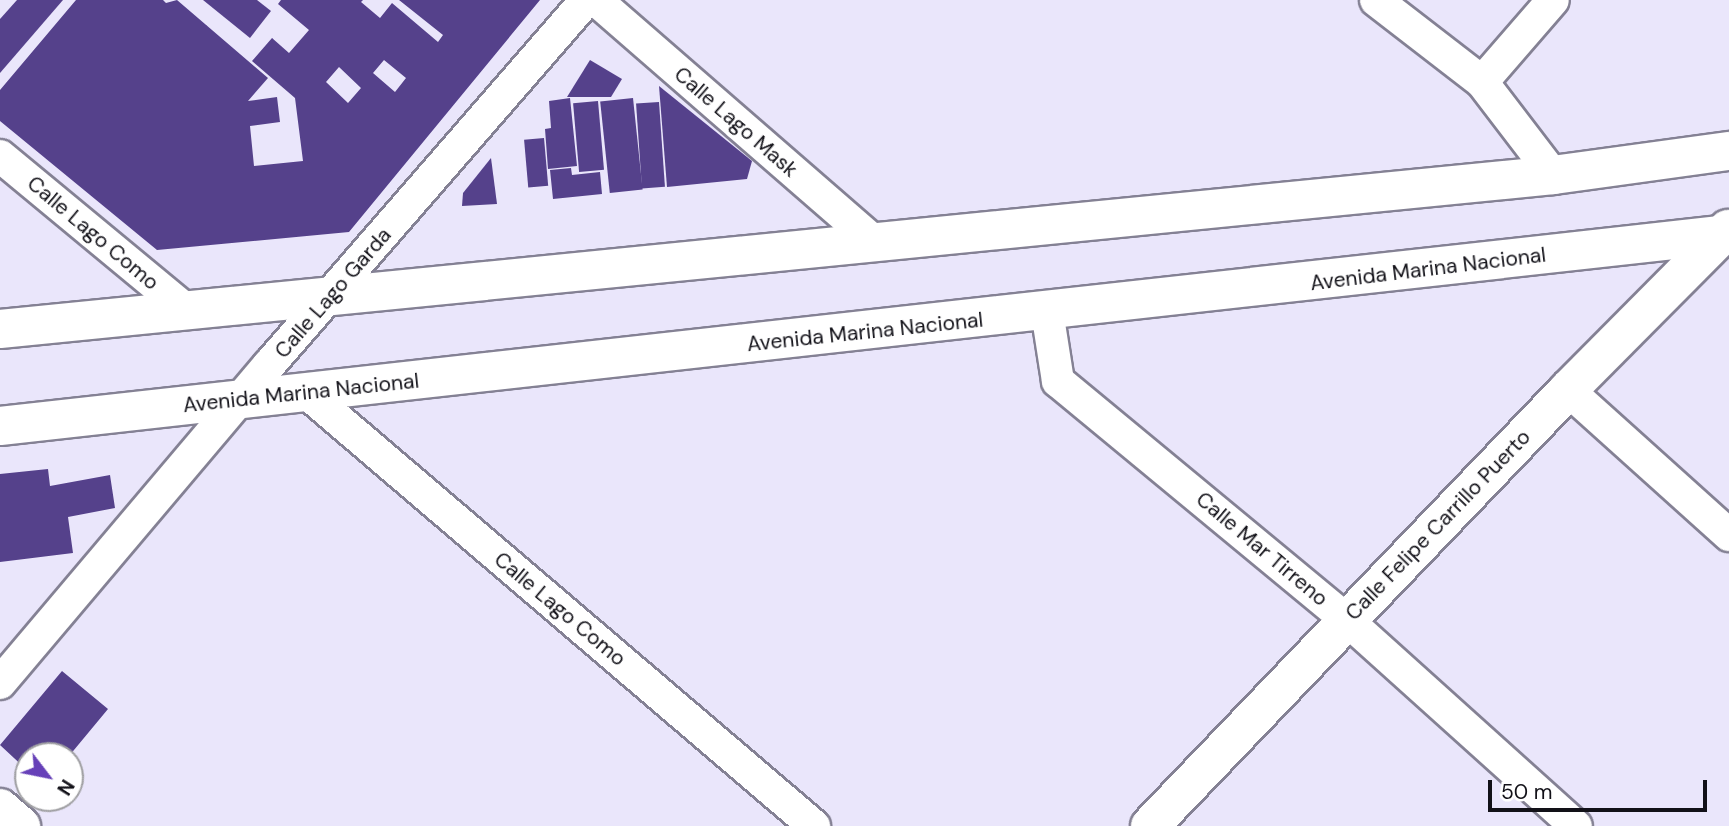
<!DOCTYPE html>
<html>
<head>
<meta charset="utf-8">
<style>
	body { margin:0 }
	#map { position:relative; width:1729px; height:826px; overflow:hidden; background:#eae6fb; font-family:"DM Sans",sans-serif }
	div>[style] { position:absolute }
	[style*='--x'] { left:calc(var(--x)*1px); top:calc(var(--y)*1px); width:calc(var(--w)*1px); rotate:calc(var(--a)*1deg) }
	.building>* { inset:0; background:#55418b; transform-origin:0 0 }
	.roads { filter:drop-shadow(2px 0 #848194) drop-shadow(-2px 0 #848194) drop-shadow(0 2px #848194) drop-shadow(0 -2px #848194) }
	.street>* { height:32px; margin:-16px; padding:0 16px; transform-origin:16px; border-radius:16px; background:#fff }
	.secondary>* { height:38px; margin:-19px; padding:0 19px; transform-origin:19px; border-radius:19px; background:#fff }
	span { translate:-50% -50%; white-space:nowrap; text-align:center; line-height:1.15; -webkit-text-stroke:7px #fff; paint-order:stroke }
	.street-label { font-size:21px; color:#121118 }
	.north { position:absolute; left:14px; top:742px; width:70px; height:70px; box-sizing:border-box; background:#fff; border:2px solid #a0a0a3; border-radius:50%; rotate:122deg; font-size:19px; font-weight:700; line-height:28px; text-align:center; color:#121118 }
	.north::after { content:''; display:block; margin:auto; width:24px; height:32px; background:#6640b8; clip-path:polygon(50% 0,100% 100%,50% 72%,0 100%) }
	.scale { position:absolute; left:1488px; top:780px; width:219px; height:32px; box-sizing:border-box; border:4px solid #121118; border-top:0; padding-left:9px; font-size:21px; line-height:24px; white-space:nowrap; color:#121118; -webkit-text-stroke:5px #fff; paint-order:stroke }
</style>
</head>
<body>
<div id="map">
	<div class="building">
		<i style="clip-path:polygon(17px 0,63px 0,0 73px,0 19px)"></i>
		<i style="clip-path:polygon(evenodd,76px 0,163px 0,166px 3px,177px 0,268px 78px,248px 101px,277px 97px,280px 122px,250px 126px,254px 166px,303px 161px,295px 98px,252px 61px,272px 38px,289px 53px,309px 30px,278px 4px,281px 0,363px 0,361px 2px,380px 18px,392px 3px,438px 42px,443px 35px,399px 0,540px 0,349px 232px,157px 250px,0 121px,0 90px,76px 0,384px 60px,406px 78px,395px 92px,373px 73px,384px 60px,76px 0,339px 67px,361px 88px,348px 103px,326px 82px,339px 67px)"></i>
		<i style="clip-path:polygon(203px 0,257px 0,271px 11px,250px 38px)"></i>
		<i style="clip-path:polygon(590px 60px,622px 79px,611px 97px,567px 97px)"></i>
		<i style="clip-path:polygon(659px 86px,752px 161px,747px 179px,667px 187px)"></i>
		<i style="clip-path:polygon(570px 98px,577px 166px,548px 169px,545px 129px,551px 128px,549px 101px)"></i>
		<i style="left:633px;top:98px;width:92px;height:33px;rotate:84deg"></i>
		<i style="left:598px;top:101px;width:69px;height:25px;rotate:85deg"></i>
		<i style="left:659px;top:102px;width:85px;height:23px;rotate:86deg"></i>
		<i style="left:544px;top:138px;width:48px;height:20px;rotate:85deg"></i>
		<i style="clip-path:polygon(491px 158px,497px 204px,462px 206px,463px 193px)"></i>
		<i style="clip-path:polygon(571px 168px,572px 175px,600px 172px,602px 194px,553px 199px,550px 170px)"></i>
		<i style="clip-path:polygon(48px 469px,50px 486px,110px 475px,115px 508px,68px 517px,73px 553px,0 562px,0 474px)"></i>
		<i style="clip-path:polygon(62px 671px,108px 709px,69px 756px,28px 756px,28px 771px,0 745px)"></i>
	</div>
	<div class="roads">
		<div class="street">
			<i style="--x:596;--y:0;--w:371;--a:41"></i>
			<i style="--x:1376;--y:0;--w:134;--a:37.7"></i>
			<i style="--x:1482;--y:82;--w:117;--a:52.6"></i>
			<i style="--x:1482;--y:82;--w:108;--a:-49.1"></i>
			<i style="--x:0;--y:156;--w:241;--a:39.6"></i>
			<i style="--x:1047;--y:311;--w:71;--a:81.1"></i>
			<i style="--x:1058;--y:381;--w:375;--a:39.6"></i>
			<i style="--x:1347;--y:620;--w:308;--a:42"></i>
			<i style="--x:1568;--y:390;--w:217;--a:42"></i>
			<i style="--x:307;--y:393;--w:667;--a:40.5"></i>
			<i style="--x:0;--y:683;--w:417;--a:-49.8"></i>
			<i style="--x:269;--y:365;--w:483;--a:-49"></i>
		</div>
		<div class="secondary">
			<i style="--x:0;--y:329;--w:1561;--a:-5.66"></i>
			<i style="--x:1553;--y:175;--w:178;--a:-7.8"></i>
			<i style="--x:0;--y:426;--w:1740;--a:-6.34"></i>
			<i style="--x:0;--y:808;--w:28;--a:41"></i>
			<i style="--x:1150;--y:826;--w:604;--a:-46.21"></i>
			<i style="--x:1568;--y:390;--w:227;--a:-45.2"></i>
		</div>
	</div>
	<div class="street-label">
		<span style="left:736px;top:122px;rotate:41deg">Calle Lago Mask</span>
		<span style="left:93px;top:233px;rotate:40deg">Calle Lago Como</span>
		<span style="left:1428px;top:269px;rotate:-7deg">Avenida Marina Nacional</span>
		<span style="left:333px;top:293px;rotate:-49deg">Calle Lago Garda</span>
		<span style="left:865px;top:332px;rotate:-6deg">Avenida Marina Nacional</span>
		<span style="left:301px;top:393px;rotate:-6deg">Avenida Marina Nacional</span>
		<span style="left:1438px;top:525px;rotate:-46deg">Calle Felipe Carrillo Puerto</span>
		<span style="left:1262px;top:549px;rotate:40deg">Calle Mar Tirreno</span>
		<span style="left:560px;top:609px;rotate:40deg">Calle Lago Como</span>
	</div>
	<div class="north">N</div>
	<div class="scale">50 m</div>
</div>
</body>
</html>
